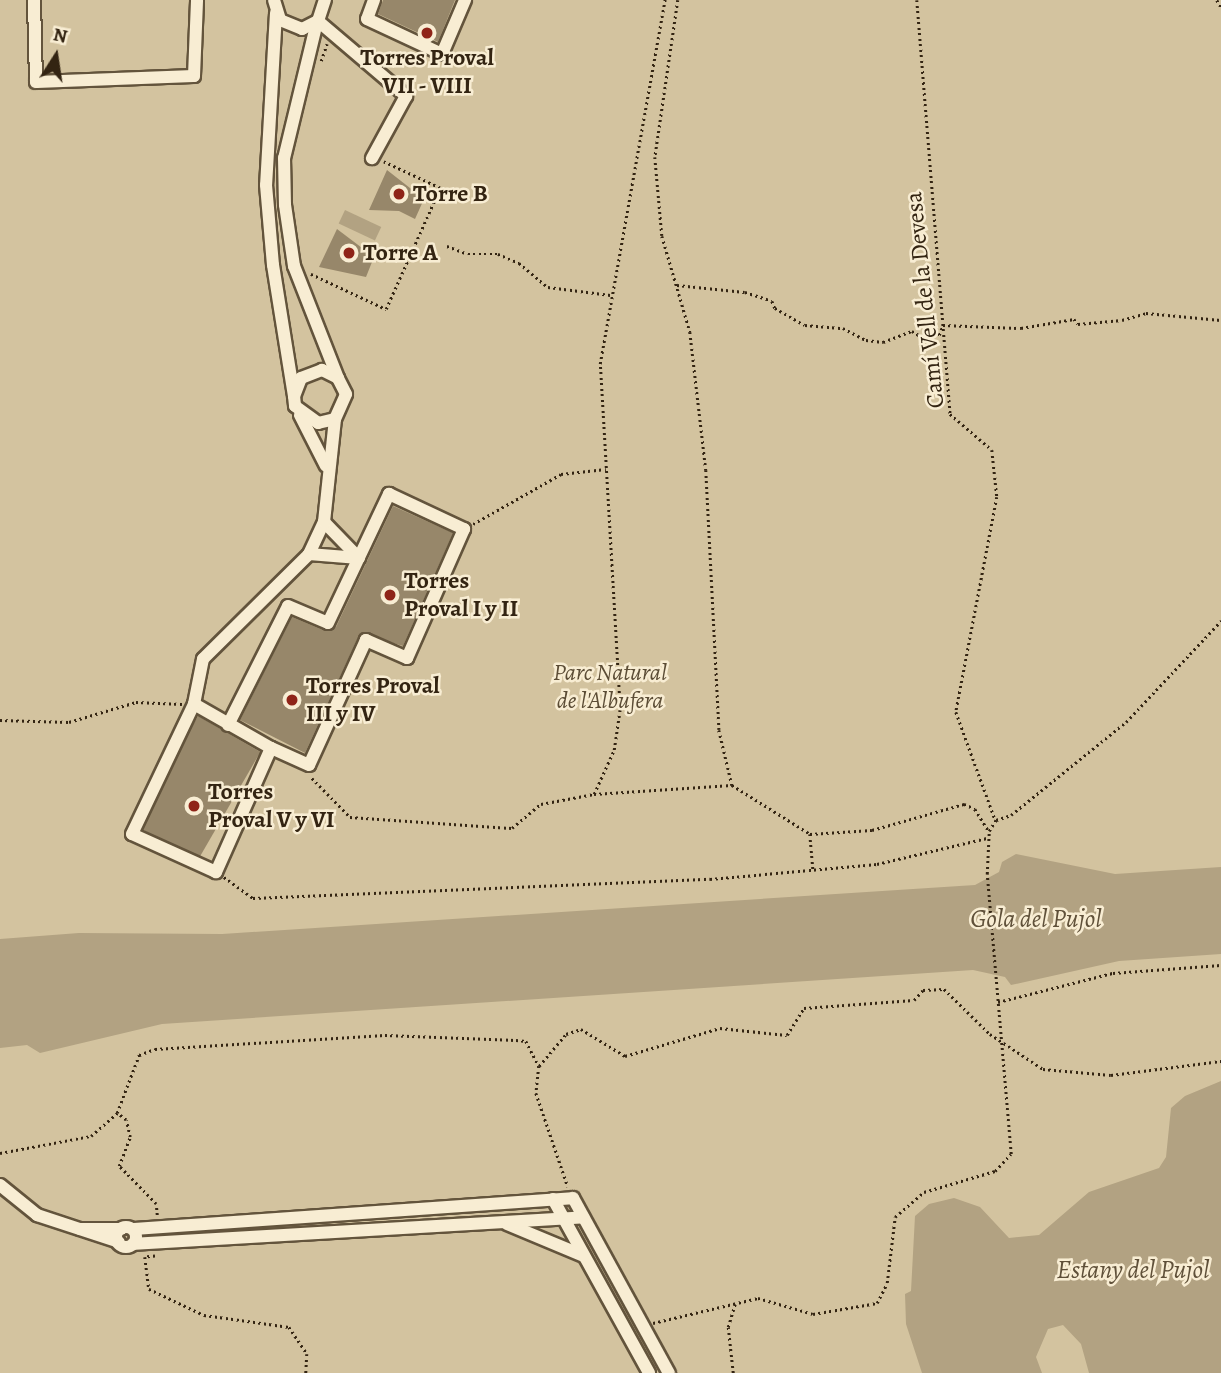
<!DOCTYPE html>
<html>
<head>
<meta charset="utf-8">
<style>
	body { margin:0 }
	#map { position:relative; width:1221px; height:1373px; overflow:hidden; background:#f4e3bc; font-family:Alegreya,serif }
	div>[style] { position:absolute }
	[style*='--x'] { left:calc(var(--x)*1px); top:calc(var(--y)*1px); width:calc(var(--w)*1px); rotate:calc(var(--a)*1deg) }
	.green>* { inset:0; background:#d3c39f; transform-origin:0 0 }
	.water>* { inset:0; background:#b2a282; transform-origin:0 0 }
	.building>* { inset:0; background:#97876a; transform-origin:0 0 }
	.path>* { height:2.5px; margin-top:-1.25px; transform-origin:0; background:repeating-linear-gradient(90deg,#332412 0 2px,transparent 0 5.5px) }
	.roads { filter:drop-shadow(2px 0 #63543c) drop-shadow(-2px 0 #63543c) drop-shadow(0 2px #63543c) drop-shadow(0 -2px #63543c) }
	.street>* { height:12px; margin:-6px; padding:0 6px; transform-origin:6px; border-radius:6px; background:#f8edd3 }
	.street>.ring { margin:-6px; padding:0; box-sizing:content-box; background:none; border:12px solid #f8edd3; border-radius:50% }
	.dots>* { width:19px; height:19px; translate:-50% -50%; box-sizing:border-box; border:4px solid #f8edd3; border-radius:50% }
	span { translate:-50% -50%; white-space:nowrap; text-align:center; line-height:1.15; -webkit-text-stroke:5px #f8edd3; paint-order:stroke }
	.poi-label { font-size:24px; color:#332412; font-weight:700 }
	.left { translate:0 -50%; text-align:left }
	.street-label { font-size:24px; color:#332412 }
	.park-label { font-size:24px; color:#5b4c35; font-style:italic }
	.water-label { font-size:26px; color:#5f5039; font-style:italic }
	.north { position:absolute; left:21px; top:21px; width:70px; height:70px; -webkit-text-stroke:5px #f8edd3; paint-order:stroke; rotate:12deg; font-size:19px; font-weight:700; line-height:28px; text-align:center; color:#332412 }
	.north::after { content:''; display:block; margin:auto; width:24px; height:32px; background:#332412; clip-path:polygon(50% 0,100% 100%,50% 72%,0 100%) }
</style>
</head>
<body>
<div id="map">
	<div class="green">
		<i style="left:0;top:0;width:1221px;height:1373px"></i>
	</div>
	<div class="water">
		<i style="left:345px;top:210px;width:40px;height:15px;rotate:25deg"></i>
		<i style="clip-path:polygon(1016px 854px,1115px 874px,1221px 867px,1221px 954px,1119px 961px,1011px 985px,1005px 977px,973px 970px,162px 1024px,40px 1053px,27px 1045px,0 1048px,0 939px,79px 933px,222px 934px,975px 885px,999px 872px,1002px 862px)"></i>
		<i style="clip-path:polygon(1221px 1081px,1221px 1373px,1089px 1373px,1081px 1344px,1063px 1325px,1048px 1329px,1036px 1357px,1042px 1373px,922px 1373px,906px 1324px,905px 1294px,911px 1291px,915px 1216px,929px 1204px,954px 1198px,980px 1207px,1009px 1238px,1039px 1235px,1089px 1192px,1159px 1168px,1166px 1157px,1171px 1108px,1185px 1096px)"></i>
	</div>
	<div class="building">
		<i style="clip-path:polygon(383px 0,455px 0,438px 42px,378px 14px)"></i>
		<i style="clip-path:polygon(387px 170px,424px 199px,415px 219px,399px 211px,369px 210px)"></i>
		<i style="clip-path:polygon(337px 229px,374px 257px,366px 277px,319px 267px)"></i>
		<i style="clip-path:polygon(393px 506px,453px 533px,403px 646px,360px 633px,305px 753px,240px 720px,292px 617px,325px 631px,336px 627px)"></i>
		<i style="left:198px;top:716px;width:72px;height:126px;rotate:30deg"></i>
	</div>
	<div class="path">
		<i style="--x:678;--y:0;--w:159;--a:98.3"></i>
		<i style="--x:655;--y:157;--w:79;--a:84.9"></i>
		<i style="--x:662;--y:236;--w:100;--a:73.7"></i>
		<i style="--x:690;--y:332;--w:139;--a:83.4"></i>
		<i style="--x:706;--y:470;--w:260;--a:87.1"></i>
		<i style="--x:719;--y:730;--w:57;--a:76.7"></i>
		<i style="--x:732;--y:785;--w:92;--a:32.1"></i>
		<i style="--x:810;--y:834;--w:62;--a:-3.7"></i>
		<i style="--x:872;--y:830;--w:96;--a:-15.8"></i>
		<i style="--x:964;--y:804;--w:12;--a:24"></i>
		<i style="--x:975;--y:809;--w:26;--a:58"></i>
		<i style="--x:917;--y:0;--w:415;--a:85.4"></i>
		<i style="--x:950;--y:414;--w:55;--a:40.6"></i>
		<i style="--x:992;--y:450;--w:47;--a:83.9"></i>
		<i style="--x:997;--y:497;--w:219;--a:100.8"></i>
		<i style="--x:956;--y:712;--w:114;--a:70"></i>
		<i style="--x:1217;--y:0;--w:8;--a:60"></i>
		<i style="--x:321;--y:61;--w:18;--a:-71"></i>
		<i style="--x:447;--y:246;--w:22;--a:21"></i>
		<i style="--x:468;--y:254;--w:30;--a:0"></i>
		<i style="--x:498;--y:254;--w:23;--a:23"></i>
		<i style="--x:519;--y:263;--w:38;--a:40"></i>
		<i style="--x:548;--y:287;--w:63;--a:7.4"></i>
		<i style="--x:311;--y:274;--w:83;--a:25"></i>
		<i style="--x:386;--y:309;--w:133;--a:-65.9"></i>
		<i style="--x:440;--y:188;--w:62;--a:-155.1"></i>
		<i style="--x:677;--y:285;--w:68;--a:5.9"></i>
		<i style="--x:745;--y:292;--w:28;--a:18"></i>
		<i style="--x:772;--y:301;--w:8;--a:67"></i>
		<i style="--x:775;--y:308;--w:34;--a:30"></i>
		<i style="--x:805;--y:325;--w:38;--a:5"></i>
		<i style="--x:843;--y:328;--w:26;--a:28"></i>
		<i style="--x:866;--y:340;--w:17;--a:7"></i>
		<i style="--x:883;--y:342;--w:31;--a:-21"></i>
		<i style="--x:912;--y:331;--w:12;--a:31"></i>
		<i style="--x:922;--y:337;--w:17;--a:-7"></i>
		<i style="--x:939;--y:335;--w:11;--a:-68"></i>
		<i style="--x:943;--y:325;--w:78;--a:2.2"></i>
		<i style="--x:1021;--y:328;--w:54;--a:-9.6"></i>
		<i style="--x:1074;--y:319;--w:6;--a:51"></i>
		<i style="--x:1078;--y:324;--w:44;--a:-5.2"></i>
		<i style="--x:1122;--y:320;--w:25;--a:-16"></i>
		<i style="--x:1146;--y:313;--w:75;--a:5.3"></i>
		<i style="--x:473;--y:524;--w:101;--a:-29.6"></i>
		<i style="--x:561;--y:474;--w:45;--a:-6.3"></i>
		<i style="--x:0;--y:720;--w:69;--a:1.7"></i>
		<i style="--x:69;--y:722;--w:70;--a:-16.6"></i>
		<i style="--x:136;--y:702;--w:46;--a:2.5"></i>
		<i style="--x:312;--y:778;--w:54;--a:45.7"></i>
		<i style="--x:350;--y:817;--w:162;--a:3.9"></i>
		<i style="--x:512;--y:828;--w:38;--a:-40"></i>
		<i style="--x:541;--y:804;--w:54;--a:-10.7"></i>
		<i style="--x:594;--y:794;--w:138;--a:-3.7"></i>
		<i style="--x:594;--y:794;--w:48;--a:-65.6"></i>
		<i style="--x:614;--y:750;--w:41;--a:-81.7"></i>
		<i style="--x:620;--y:709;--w:346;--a:-93.3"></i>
		<i style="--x:600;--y:364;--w:370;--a:-79.9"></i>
		<i style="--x:810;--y:834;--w:36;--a:85"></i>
		<i style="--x:224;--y:877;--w:36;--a:36"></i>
		<i style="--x:253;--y:898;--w:457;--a:-2.4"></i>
		<i style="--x:710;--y:879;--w:168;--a:-5.1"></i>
		<i style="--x:877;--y:864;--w:113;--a:-13.3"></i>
		<i style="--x:998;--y:1002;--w:119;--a:-14.2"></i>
		<i style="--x:1113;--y:973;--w:108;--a:-4.2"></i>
		<i style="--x:539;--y:1066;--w:27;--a:96"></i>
		<i style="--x:536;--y:1093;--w:99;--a:71.2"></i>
		<i style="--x:0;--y:1153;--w:93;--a:-10.6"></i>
		<i style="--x:91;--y:1136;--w:35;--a:-41"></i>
		<i style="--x:157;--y:1215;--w:11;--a:-95"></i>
		<i style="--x:156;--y:1204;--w:53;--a:-134.2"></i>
		<i style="--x:119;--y:1166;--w:31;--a:-69"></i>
		<i style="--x:130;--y:1137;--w:17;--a:-103"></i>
		<i style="--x:126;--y:1120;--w:11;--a:-142"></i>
		<i style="--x:117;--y:1113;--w:62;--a:-69.2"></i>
		<i style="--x:139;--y:1055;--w:17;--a:-21"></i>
		<i style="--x:155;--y:1049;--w:230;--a:-3.5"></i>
		<i style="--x:385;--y:1035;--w:131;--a:2.2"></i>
		<i style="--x:516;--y:1040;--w:10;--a:6"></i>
		<i style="--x:526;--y:1041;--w:28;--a:63"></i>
		<i style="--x:539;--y:1066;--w:42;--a:-49.8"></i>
		<i style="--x:566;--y:1034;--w:16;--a:-18"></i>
		<i style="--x:581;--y:1029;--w:52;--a:31.5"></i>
		<i style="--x:625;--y:1056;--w:99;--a:-16.4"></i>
		<i style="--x:720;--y:1028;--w:67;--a:6"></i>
		<i style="--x:787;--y:1035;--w:32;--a:-58"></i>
		<i style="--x:804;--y:1008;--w:110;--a:-4.2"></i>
		<i style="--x:914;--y:1000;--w:13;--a:-48"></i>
		<i style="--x:923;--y:990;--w:21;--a:-3"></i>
		<i style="--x:944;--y:989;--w:64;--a:44.4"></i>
		<i style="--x:990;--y:1034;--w:64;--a:33.4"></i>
		<i style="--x:1043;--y:1069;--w:68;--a:5"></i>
		<i style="--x:1111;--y:1075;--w:111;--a:-7.3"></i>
		<i style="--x:155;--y:1256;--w:10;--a:174"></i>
		<i style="--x:145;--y:1257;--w:32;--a:83"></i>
		<i style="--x:149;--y:1289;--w:61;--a:25.3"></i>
		<i style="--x:204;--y:1315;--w:86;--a:8"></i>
		<i style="--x:289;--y:1327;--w:32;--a:56"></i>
		<i style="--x:307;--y:1354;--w:19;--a:93"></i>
		<i style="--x:653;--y:1323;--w:108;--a:-13.4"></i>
		<i style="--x:758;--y:1298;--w:57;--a:16.2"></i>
		<i style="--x:813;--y:1314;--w:65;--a:-9.8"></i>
		<i style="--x:877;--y:1303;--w:22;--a:-63"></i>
		<i style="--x:887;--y:1283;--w:66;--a:-83.1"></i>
		<i style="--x:895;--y:1217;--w:38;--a:-41"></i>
		<i style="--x:924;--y:1192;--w:74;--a:-16.5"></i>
		<i style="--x:995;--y:1171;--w:23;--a:-47"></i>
		<i style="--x:1011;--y:1154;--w:281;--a:-94.9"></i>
		<i style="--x:987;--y:874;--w:43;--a:-87.3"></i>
		<i style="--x:989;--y:831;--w:13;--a:-58"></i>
		<i style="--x:996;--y:820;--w:16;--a:-18"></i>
		<i style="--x:1011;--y:815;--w:148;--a:-39"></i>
		<i style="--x:1126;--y:722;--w:139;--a:-46.8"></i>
		<i style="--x:733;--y:1373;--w:46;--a:-96.2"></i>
		<i style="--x:728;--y:1327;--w:24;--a:-73"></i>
	</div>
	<div class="roads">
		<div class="street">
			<i style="--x:34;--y:0;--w:82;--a:88.6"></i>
			<i style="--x:36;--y:82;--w:158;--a:-2.2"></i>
			<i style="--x:194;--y:76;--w:76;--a:-87.7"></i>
			<i style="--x:274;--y:0;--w:21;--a:73"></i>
			<i style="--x:280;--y:20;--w:24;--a:22"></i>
			<i style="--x:302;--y:29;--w:18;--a:-27"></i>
			<i style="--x:318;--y:21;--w:22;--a:-72"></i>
			<i style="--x:374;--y:0;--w:20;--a:110"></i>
			<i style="--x:367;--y:19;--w:83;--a:25"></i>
			<i style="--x:442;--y:54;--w:59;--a:-66.9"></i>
			<i style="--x:276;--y:13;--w:172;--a:93.3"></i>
			<i style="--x:266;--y:185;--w:80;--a:85"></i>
			<i style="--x:273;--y:265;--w:133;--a:80.9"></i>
			<i style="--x:294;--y:396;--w:10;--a:84"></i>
			<i style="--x:295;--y:406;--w:29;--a:36"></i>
			<i style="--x:318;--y:423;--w:17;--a:-13"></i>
			<i style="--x:335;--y:419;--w:27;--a:-66"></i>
			<i style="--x:346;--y:394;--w:18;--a:-117"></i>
			<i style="--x:338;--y:378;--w:18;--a:-153"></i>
			<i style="--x:322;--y:370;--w:22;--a:159"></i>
			<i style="--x:301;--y:378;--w:19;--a:111"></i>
			<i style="--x:318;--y:21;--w:116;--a:40.4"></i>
			<i style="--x:406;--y:96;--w:71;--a:118.7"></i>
			<i style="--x:317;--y:22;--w:140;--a:103.6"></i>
			<i style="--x:284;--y:158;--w:47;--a:88.8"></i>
			<i style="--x:285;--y:205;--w:62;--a:81.6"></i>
			<i style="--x:294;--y:266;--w:120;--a:68.6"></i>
			<i style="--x:300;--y:415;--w:57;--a:63"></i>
			<i style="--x:324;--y:522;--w:50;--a:45.8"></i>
			<i style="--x:309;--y:554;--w:50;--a:4.6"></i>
			<i style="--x:194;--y:704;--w:89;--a:29.7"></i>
			<i style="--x:228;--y:725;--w:133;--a:-63.2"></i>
			<i style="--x:288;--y:606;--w:43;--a:23"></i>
			<i style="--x:328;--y:623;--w:143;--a:-64.7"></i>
			<i style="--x:389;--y:494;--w:83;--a:25"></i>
			<i style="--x:464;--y:529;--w:141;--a:113.8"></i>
			<i style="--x:407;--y:658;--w:45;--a:-156.3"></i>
			<i style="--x:366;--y:640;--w:137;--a:114.5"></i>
			<i style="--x:309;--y:765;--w:42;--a:-155.9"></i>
			<i style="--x:271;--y:748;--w:136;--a:113.9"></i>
			<i style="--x:216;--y:872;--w:92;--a:-155.7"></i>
			<i style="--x:132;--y:834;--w:144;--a:-64.5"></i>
			<i style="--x:194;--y:704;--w:46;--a:-78.7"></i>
			<i style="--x:203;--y:659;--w:149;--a:-44.7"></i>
			<i style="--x:309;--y:554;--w:35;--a:-65"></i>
			<i style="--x:324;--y:522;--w:104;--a:-83.9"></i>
			<i style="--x:0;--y:1185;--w:48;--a:39"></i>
			<i style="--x:37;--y:1215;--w:86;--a:18.2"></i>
			<i style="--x:553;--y:1199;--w:199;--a:61.1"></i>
			<i style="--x:507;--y:1224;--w:83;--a:22.6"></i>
			<i class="ring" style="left:116px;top:1227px;width:8px;height:8px"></i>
			<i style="--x:80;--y:1229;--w:41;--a:0"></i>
			<i style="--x:133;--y:1229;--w:441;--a:-4"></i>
			<i style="--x:573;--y:1198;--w:200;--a:61.3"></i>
			<i style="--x:133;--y:1244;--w:451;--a:-3.4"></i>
		</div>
	</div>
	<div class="dots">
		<i style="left:427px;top:33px;background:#8f2418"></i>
		<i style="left:399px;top:194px;background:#8f2418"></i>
		<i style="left:349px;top:253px;background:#8f2418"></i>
		<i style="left:390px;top:595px;background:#8f2418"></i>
		<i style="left:292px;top:700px;background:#8f2418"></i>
		<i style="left:194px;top:806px;background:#8f2418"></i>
	</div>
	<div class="poi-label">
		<span style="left:427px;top:72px">Torres Proval<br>VII - VIII</span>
		<span class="left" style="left:413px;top:194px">Torre B</span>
		<span class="left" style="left:363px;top:253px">Torre A</span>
		<span class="left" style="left:404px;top:595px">Torres<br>Proval I y II</span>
		<span class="left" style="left:306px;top:700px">Torres Proval<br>III y IV</span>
		<span class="left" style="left:208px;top:806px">Torres<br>Proval V y VI</span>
	</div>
	<div class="street-label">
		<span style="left:925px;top:300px;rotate:-96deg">Camí Vell de la Devesa</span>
	</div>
	<div class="park-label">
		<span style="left:610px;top:687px">Parc Natural<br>de l'Albufera</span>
	</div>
	<div class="water-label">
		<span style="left:1036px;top:919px">Gola del Pujol</span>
		<span style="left:1133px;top:1270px">Estany del Pujol</span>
	</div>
	<div class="north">N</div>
</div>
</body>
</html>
